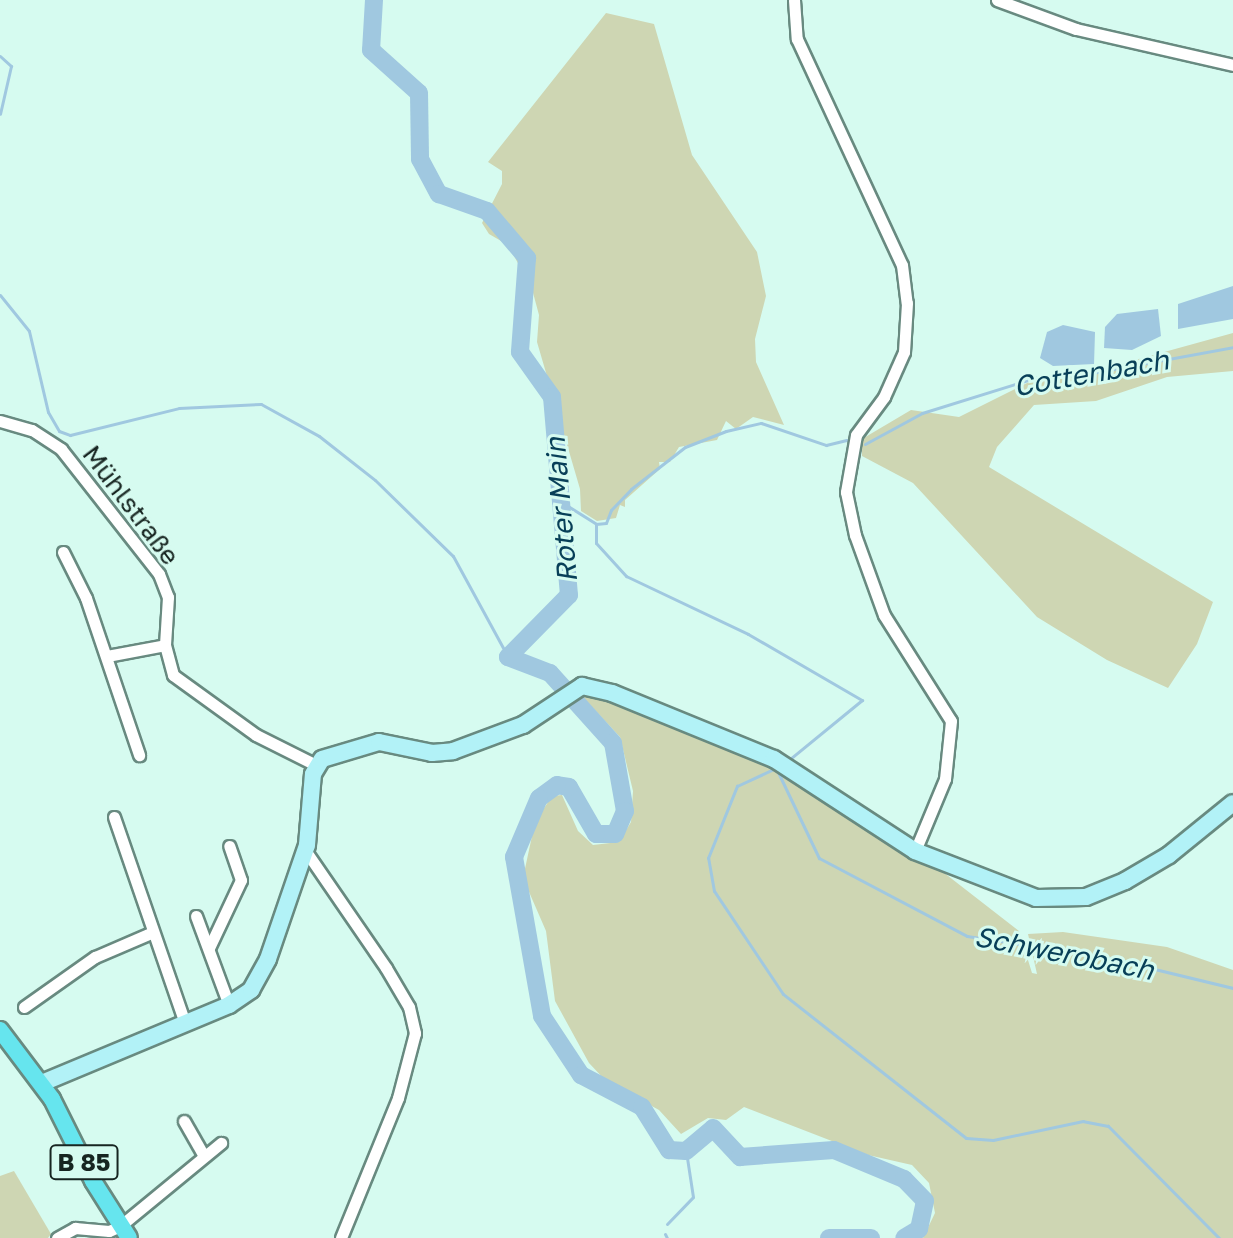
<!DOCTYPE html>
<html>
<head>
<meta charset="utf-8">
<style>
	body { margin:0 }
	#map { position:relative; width:1233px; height:1238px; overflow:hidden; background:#d6fbf0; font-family:"Golos Text",sans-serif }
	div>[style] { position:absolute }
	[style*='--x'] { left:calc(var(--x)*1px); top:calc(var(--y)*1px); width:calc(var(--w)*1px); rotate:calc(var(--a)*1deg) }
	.green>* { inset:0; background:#ced6b3 }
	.water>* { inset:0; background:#a0c8e0 }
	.stream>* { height:3px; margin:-1.5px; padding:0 1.5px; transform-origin:1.5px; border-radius:1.5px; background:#a0c8e0 }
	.river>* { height:18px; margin:-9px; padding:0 9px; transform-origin:9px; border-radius:9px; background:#a0c8e0 }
	.roads { filter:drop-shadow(2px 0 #688a80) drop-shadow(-2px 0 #688a80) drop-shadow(0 2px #688a80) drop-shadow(0 -2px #688a80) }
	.street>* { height:11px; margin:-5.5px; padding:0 5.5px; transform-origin:5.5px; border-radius:5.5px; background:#fff }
	.secondary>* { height:16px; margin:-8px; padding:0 8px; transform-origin:8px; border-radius:8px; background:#b2f2f7 }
	.primary>* { height:16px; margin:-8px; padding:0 8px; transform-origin:8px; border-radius:8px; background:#66e5ee }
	span { translate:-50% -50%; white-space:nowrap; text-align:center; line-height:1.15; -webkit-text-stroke:6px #d6fbf0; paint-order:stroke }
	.shield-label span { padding:2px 6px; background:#d6fbf0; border:2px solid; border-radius:6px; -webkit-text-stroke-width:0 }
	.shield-label { font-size:24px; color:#172521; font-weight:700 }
	.street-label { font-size:26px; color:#172521 }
	.water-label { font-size:28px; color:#083f58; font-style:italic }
</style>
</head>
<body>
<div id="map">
	<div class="green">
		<i style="clip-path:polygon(606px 13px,654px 24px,692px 155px,757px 252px,766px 296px,755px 339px,756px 362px,784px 425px,753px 417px,736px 429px,726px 421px,717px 440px,679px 447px,670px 462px,659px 462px,660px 469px,625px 500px,625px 507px,620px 505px,616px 518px,597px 521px,581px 511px,580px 489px,537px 342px,539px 315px,532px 289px,508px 245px,489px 234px,482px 223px,502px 184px,502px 171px,488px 162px)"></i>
		<i style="clip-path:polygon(1233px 333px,1233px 371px,1167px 377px,1096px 401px,1034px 405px,997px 447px,989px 467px,1213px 602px,1197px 644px,1168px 688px,1107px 660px,1037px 617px,913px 483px,862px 456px,862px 439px,911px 410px,959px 417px,1041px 376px,1081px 375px)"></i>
		<i style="clip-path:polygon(597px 693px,767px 760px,934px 865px,1019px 931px,1032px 973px,1037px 974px,1028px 934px,1063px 932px,1167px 947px,1233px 970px,1233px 1238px,923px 1238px,935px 1213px,929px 1183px,912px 1165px,868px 1155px,744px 1107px,726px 1120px,708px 1118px,681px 1134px,659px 1110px,606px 1081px,589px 1063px,555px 1001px,546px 931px,523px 878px,535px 822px,552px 796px,562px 795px,578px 831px,593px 845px,619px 842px,631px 822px,633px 791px,620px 737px,581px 695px)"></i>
		<i style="clip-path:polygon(14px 1171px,51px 1234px,48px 1238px,0 1238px,0 1176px)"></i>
	</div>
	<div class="water">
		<i style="clip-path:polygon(1233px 286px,1233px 319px,1178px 329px,1178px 304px)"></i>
		<i style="clip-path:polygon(1158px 309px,1161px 336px,1132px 350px,1104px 348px,1105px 327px,1117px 314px)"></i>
		<i style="clip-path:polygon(1063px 325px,1095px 332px,1094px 364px,1053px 366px,1040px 358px,1047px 332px)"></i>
	</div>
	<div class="stream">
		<i style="--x:0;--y:56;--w:15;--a:42"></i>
		<i style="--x:11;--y:66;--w:49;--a:102.9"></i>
		<i style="--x:0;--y:295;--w:46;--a:51.1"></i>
		<i style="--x:29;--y:331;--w:83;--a:76.8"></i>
		<i style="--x:48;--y:412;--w:22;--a:60"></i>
		<i style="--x:59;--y:431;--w:12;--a:20"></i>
		<i style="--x:70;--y:435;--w:112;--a:-13.9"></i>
		<i style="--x:179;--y:408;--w:82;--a:-2.8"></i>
		<i style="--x:261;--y:404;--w:66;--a:28.9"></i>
		<i style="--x:319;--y:436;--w:71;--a:38.2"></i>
		<i style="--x:375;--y:480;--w:109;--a:44.3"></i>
		<i style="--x:453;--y:556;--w:115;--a:61.4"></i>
		<i style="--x:865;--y:444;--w:65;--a:-28.5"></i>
		<i style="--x:922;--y:413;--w:125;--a:-17.3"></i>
		<i style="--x:1041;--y:376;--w:40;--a:-1.4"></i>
		<i style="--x:1081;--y:375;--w:155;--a:-10.4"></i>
		<i style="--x:563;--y:503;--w:39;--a:32"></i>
		<i style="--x:596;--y:524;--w:10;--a:-6"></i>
		<i style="--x:606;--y:523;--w:14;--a:-69"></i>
		<i style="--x:611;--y:510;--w:29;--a:-46"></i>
		<i style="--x:631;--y:489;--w:68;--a:-37.9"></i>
		<i style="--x:685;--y:447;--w:44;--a:-21.3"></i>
		<i style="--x:726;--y:431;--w:36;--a:-13"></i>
		<i style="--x:761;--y:423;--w:69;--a:18.7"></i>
		<i style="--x:826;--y:445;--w:21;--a:-14"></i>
		<i style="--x:596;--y:524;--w:19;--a:90"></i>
		<i style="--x:596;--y:543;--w:45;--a:47.7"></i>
		<i style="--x:626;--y:576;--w:135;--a:25.4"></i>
		<i style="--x:748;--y:634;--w:132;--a:30.1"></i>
		<i style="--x:862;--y:700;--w:93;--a:140.7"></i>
		<i style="--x:667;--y:1224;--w:37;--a:-46"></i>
		<i style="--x:693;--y:1197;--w:47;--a:-98.7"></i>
		<i style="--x:665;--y:1234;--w:4;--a:63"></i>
		<i style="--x:1219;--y:1238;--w:158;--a:-134.7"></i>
		<i style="--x:1108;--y:1126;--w:25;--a:-169"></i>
		<i style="--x:1083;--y:1121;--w:92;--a:168.1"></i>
		<i style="--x:993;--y:1140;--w:27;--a:-176"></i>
		<i style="--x:966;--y:1138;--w:233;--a:-141.8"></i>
		<i style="--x:783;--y:994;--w:124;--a:-123.8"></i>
		<i style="--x:714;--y:891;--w:34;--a:-100"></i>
		<i style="--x:708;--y:858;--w:78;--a:-68.1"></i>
		<i style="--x:737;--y:786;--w:43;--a:-24.8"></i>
		<i style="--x:776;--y:768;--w:100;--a:64.5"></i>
		<i style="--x:819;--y:858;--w:167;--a:27.8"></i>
		<i style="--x:967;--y:936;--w:144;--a:8.8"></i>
		<i style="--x:1109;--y:958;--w:128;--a:13.6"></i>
	</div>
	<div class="river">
		<i style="--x:374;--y:0;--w:50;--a:93.4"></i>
		<i style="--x:371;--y:50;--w:64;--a:41.9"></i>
		<i style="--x:419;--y:93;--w:66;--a:89.1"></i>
		<i style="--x:420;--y:159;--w:40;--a:62"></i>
		<i style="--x:439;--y:194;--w:51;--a:19.5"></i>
		<i style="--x:487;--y:211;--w:62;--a:49.6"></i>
		<i style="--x:527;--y:258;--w:94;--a:94.3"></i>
		<i style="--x:520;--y:352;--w:55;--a:54.6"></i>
		<i style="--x:552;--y:397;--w:199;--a:85.1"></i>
		<i style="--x:569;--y:595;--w:87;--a:134.5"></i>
		<i style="--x:508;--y:657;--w:45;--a:20.9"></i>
		<i style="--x:550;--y:673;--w:94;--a:48"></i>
		<i style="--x:613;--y:743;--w:69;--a:80"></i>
		<i style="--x:625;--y:811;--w:25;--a:113"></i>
		<i style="--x:615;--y:834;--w:19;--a:180"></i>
		<i style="--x:596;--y:834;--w:54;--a:-119.9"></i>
		<i style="--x:569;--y:787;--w:12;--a:-171"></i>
		<i style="--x:557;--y:785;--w:22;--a:144"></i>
		<i style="--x:539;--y:798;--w:64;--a:113"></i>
		<i style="--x:514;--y:857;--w:161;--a:80"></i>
		<i style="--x:542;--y:1016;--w:71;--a:56.5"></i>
		<i style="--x:581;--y:1075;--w:69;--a:27.7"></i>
		<i style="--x:642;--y:1107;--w:51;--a:57.9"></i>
		<i style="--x:669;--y:1150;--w:17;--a:3"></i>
		<i style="--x:686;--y:1151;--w:35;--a:-40"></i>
		<i style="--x:713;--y:1128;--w:40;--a:47"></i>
		<i style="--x:740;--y:1157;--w:94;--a:-4.3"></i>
		<i style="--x:834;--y:1150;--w:76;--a:22.5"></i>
		<i style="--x:904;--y:1179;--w:30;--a:46"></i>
		<i style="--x:925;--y:1201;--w:29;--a:102"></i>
		<i style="--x:919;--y:1229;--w:17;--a:149"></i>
		<i style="--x:829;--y:1238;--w:42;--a:0"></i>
	</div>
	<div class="roads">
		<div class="street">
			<i style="--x:794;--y:0;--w:39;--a:86"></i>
			<i style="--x:797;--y:39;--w:249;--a:65.1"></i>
			<i style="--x:902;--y:265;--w:38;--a:83"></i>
			<i style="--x:907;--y:303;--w:49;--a:93.5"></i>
			<i style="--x:904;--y:352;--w:49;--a:114"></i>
			<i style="--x:884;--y:397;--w:47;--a:126.4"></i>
			<i style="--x:856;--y:435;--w:58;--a:100"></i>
			<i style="--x:846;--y:492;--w:44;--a:78.2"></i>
			<i style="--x:855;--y:535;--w:85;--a:70.1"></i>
			<i style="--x:884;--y:615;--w:125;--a:57.7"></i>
			<i style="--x:951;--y:721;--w:58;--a:95.9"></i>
			<i style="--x:945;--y:779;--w:78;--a:112.6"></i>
			<i style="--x:997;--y:0;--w:84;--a:20.2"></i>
			<i style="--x:1076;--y:29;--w:161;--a:12.9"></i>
			<i style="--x:0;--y:421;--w:33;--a:16"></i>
			<i style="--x:32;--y:430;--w:35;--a:33"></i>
			<i style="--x:61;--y:449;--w:159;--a:51.9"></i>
			<i style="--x:159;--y:574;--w:25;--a:69"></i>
			<i style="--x:168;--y:597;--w:48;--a:93.6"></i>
			<i style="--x:165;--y:645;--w:31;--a:75"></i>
			<i style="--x:173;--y:675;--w:102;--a:35.9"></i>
			<i style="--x:256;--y:735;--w:67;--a:26.6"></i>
			<i style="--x:63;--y:552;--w:51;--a:63.4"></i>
			<i style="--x:86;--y:598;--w:166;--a:71.3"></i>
			<i style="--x:107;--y:656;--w:59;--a:-10.7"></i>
			<i style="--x:114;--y:817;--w:218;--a:71"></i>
			<i style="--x:305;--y:850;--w:143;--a:55.5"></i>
			<i style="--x:386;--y:968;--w:45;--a:59.5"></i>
			<i style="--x:409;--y:1007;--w:27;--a:77"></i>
			<i style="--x:415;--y:1033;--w:67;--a:104.7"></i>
			<i style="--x:398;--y:1098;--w:151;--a:112.2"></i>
			<i style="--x:196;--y:916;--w:95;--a:69.7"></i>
			<i style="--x:209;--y:948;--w:75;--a:-64.8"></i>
			<i style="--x:241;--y:880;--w:36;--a:-109"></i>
			<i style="--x:24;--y:1007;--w:87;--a:-35.2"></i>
			<i style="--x:95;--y:957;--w:63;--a:-23.3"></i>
			<i style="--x:184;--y:1121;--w:40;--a:60.3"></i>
			<i style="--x:57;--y:1238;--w:21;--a:-29"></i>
			<i style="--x:75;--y:1228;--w:34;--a:5"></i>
			<i style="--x:109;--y:1231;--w:12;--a:-24"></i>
			<i style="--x:120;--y:1226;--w:131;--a:-39.4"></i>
		</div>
		<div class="secondary">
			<i style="--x:42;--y:1083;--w:203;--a:-22.6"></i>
			<i style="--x:229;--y:1005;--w:27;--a:-34"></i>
			<i style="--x:251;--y:990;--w:35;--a:-61"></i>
			<i style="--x:268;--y:959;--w:120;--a:-71.1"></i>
			<i style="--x:307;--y:845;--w:71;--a:-85.2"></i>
			<i style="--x:313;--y:774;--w:17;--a:-59"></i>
			<i style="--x:322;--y:759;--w:59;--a:-16.6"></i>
			<i style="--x:379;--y:742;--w:54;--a:11.7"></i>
			<i style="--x:432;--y:753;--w:21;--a:-5"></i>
			<i style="--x:453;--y:751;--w:75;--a:-20.4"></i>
			<i style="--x:523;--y:725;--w:71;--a:-33.5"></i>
			<i style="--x:582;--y:686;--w:31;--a:13"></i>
			<i style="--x:612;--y:693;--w:175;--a:22.2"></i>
			<i style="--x:774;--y:759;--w:168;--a:33.1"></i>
			<i style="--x:915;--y:851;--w:130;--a:21.2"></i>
			<i style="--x:1036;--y:898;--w:50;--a:-1.1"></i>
			<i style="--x:1086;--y:897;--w:42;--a:-22.3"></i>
			<i style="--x:1125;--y:881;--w:51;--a:-30.6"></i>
			<i style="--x:1169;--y:855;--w:82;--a:-39.1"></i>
		</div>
		<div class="primary">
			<i style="--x:0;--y:1030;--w:86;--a:53"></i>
			<i style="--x:52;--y:1099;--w:92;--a:63.4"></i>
			<i style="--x:93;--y:1181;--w:67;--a:57.7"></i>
		</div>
	</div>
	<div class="shield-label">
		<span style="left:84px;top:1162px">B 85</span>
	</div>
	<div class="street-label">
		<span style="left:131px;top:505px;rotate:53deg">Mühlstraße</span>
	</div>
	<div class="water-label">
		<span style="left:1091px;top:373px;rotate:-10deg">Cottenbach</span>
		<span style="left:561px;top:510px;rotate:-95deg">Roter Main</span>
		<span style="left:1064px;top:953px;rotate:11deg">Schwerobach</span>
	</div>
</div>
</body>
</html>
